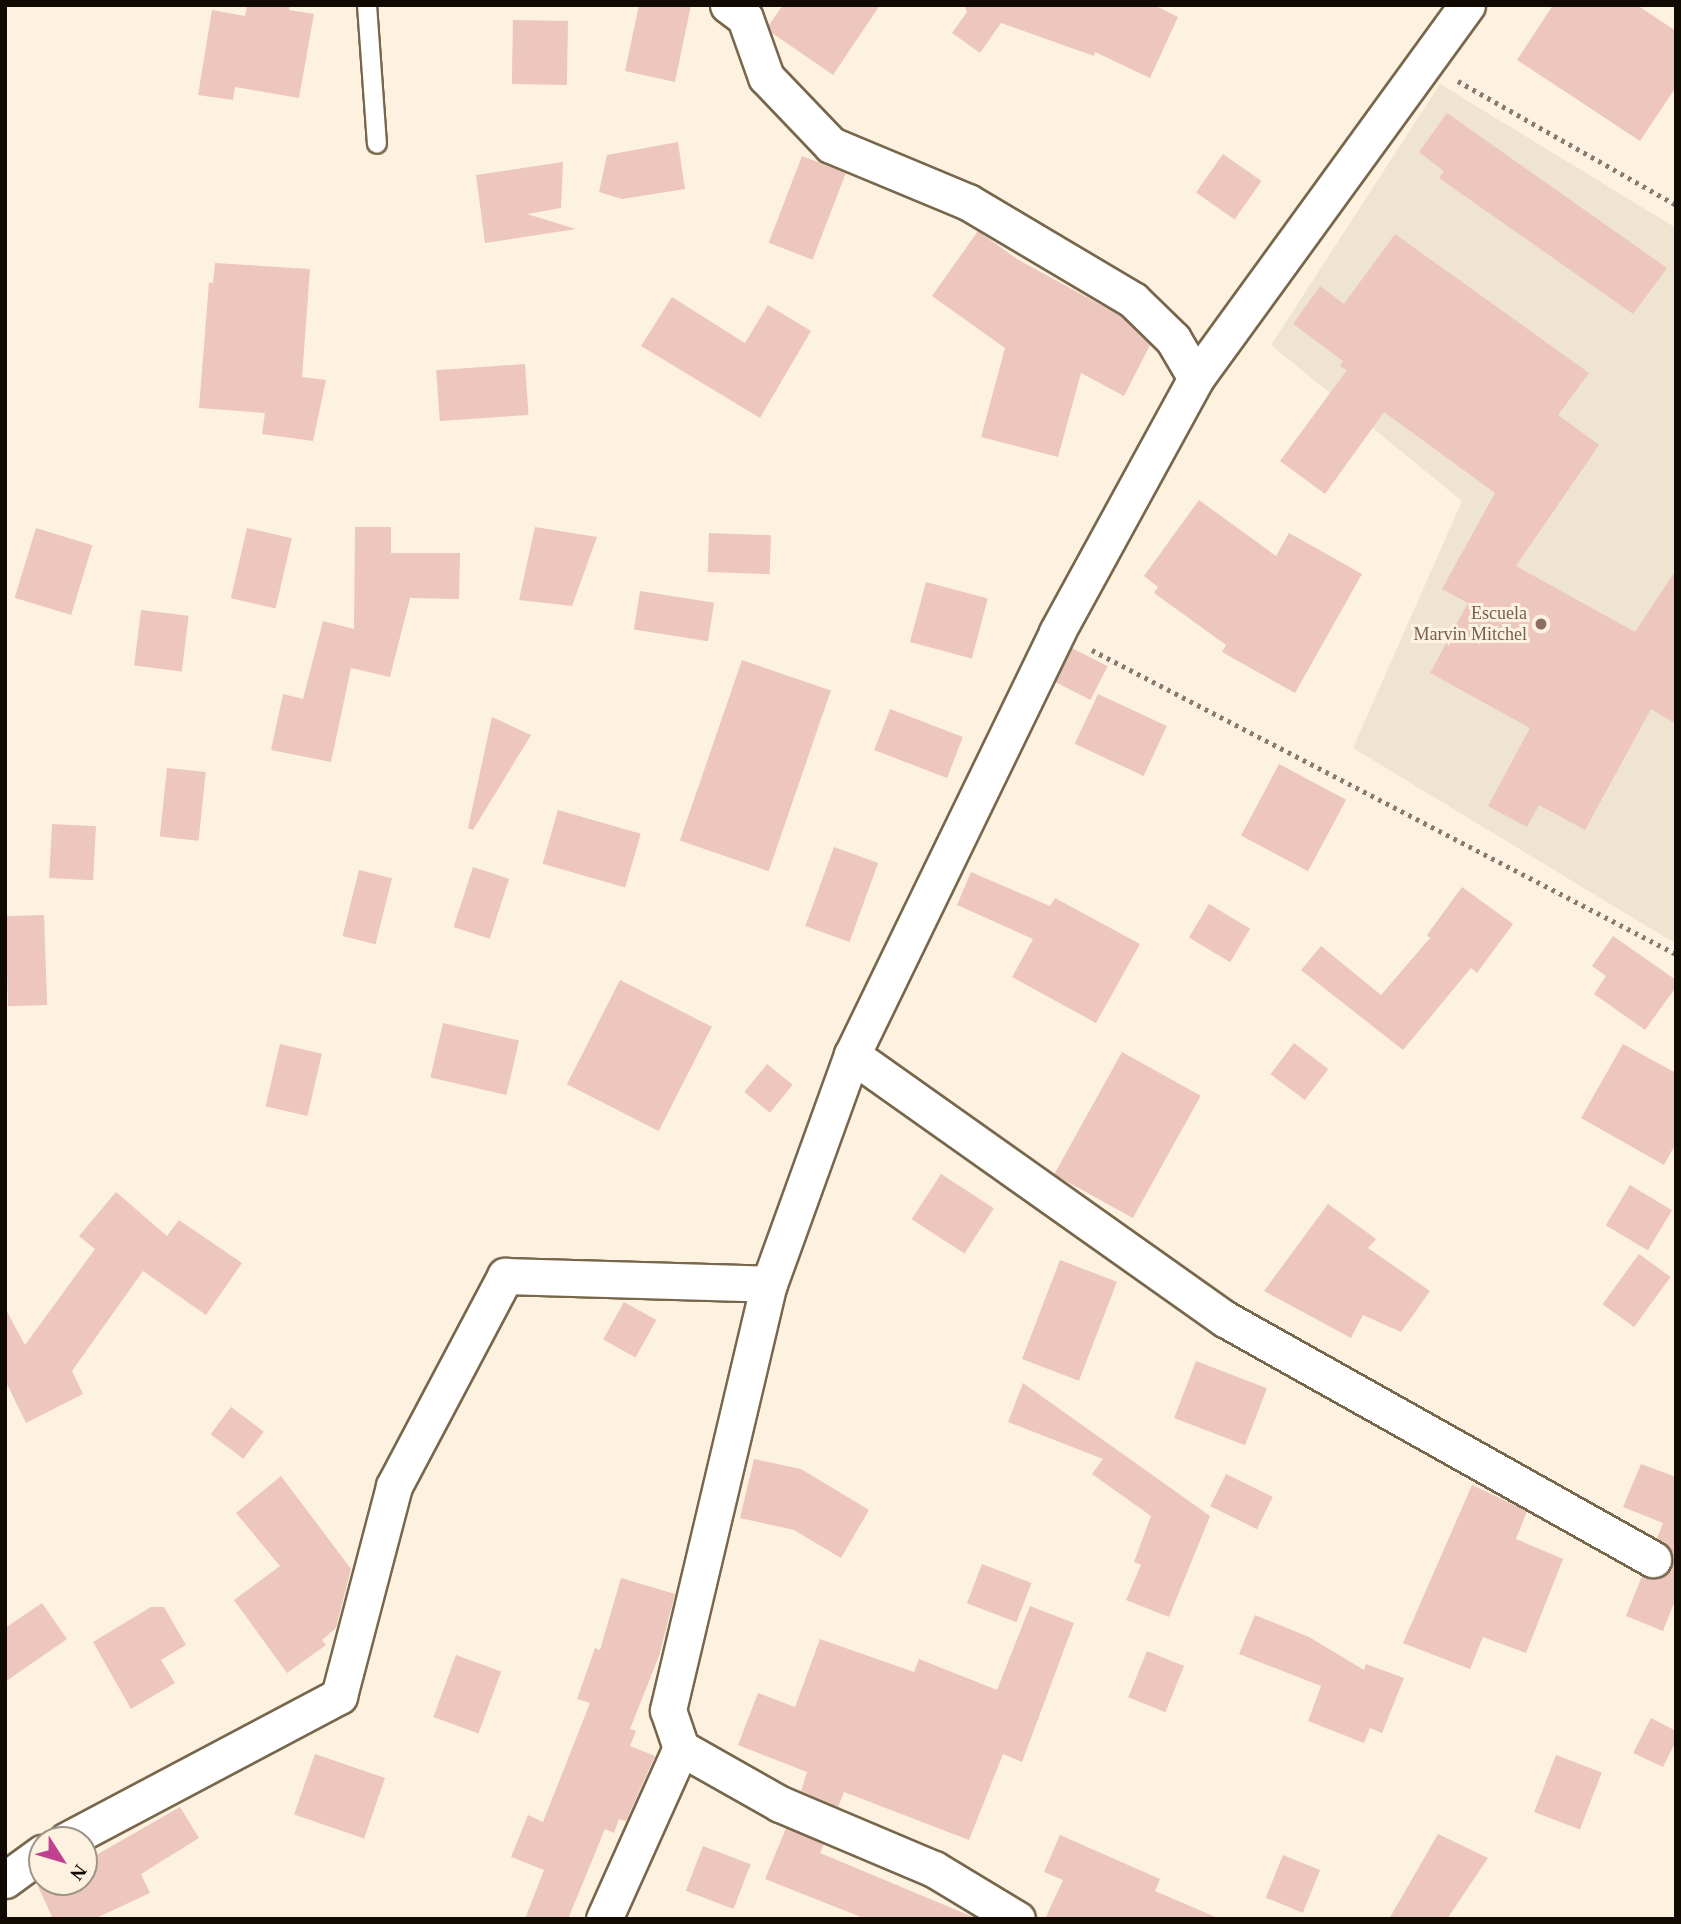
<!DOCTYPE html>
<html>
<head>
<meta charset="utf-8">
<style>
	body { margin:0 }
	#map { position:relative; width:1681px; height:1924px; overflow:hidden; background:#fdf2df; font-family:"Times New Roman",serif }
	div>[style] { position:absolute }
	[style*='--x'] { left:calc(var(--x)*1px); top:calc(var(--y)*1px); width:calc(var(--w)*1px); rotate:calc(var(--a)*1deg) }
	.education>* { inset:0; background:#eee4cf }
	.building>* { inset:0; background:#edc6be; transform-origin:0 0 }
	.path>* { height:4.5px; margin-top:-2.25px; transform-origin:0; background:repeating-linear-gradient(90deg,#857c6f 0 3.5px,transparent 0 8.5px) }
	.roads { filter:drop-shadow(2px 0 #77674b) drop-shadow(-2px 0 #77674b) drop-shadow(0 2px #77674b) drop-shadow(0 -2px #77674b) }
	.service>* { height:18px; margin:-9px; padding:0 9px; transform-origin:9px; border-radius:9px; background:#fff }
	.minor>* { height:35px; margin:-17.5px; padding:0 17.5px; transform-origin:17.5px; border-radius:17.5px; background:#fff }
	.dots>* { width:19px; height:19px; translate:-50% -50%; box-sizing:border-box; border:4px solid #fdf2df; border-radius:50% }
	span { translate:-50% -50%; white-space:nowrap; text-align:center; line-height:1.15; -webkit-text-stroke:6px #fdf2df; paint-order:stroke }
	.education-label { font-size:18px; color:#785e54 }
	.right { translate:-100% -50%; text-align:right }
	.frame { position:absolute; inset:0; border:7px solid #100a02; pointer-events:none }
	.north { position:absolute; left:28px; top:1826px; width:70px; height:70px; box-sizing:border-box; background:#fdf2df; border:2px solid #9e9587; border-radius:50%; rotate:127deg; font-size:19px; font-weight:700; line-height:28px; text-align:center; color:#100a02 }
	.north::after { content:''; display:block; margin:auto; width:24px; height:32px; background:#bf418f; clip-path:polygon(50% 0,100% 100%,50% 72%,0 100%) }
</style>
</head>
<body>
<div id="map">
	<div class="education">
		<i style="clip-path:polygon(1440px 84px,1676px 228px,1676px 944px,1353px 748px,1462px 501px,1271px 345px)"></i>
	</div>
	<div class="building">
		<i style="clip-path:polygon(247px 5px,290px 5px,289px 10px,314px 14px,299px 98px,235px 87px,233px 100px,198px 95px,212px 10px,245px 16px)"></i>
		<i style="clip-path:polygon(639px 5px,691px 5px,675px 82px,625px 71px)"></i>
		<i style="clip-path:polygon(783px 5px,880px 5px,833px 75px,772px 33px,769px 25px)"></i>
		<i style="clip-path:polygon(964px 5px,1154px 5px,1178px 17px,1150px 78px,1095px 52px,1094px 56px,1001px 23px,980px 53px,952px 33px,967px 12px)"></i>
		<i style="clip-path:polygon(1553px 5px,1637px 5px,1676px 31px,1676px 87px,1640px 141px,1517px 60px)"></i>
		<i style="left:513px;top:20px;width:55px;height:64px;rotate:1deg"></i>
		<i style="clip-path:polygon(1447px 113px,1667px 268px,1633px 314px,1439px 178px,1444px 171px,1419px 152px)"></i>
		<i style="clip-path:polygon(678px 142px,685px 189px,622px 199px,599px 192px,607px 155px)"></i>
		<i style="left:1223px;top:154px;width:47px;height:47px;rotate:35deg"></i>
		<i style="left:802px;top:156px;width:47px;height:93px;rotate:21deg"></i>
		<i style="clip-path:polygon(563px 162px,561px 208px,527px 214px,576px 229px,485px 243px,476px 175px)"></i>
		<i style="clip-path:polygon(978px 231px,1017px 259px,1121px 316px,1150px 345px,1124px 396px,1081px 373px,1058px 457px,981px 437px,1005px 348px,932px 296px)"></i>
		<i style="clip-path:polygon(1395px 234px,1589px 373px,1558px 415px,1599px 445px,1516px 566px,1635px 632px,1676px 570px,1676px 724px,1651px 709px,1585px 830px,1539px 805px,1527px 827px,1488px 806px,1530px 728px,1430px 673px,1468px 603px,1442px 589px,1495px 493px,1384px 412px,1325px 494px,1280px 461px,1347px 370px,1340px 366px,1343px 361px,1293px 324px,1320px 286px,1344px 304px)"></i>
		<i style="clip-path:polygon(215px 263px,310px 269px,302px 377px,326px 380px,313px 441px,262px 434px,265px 413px,199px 408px,209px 282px,213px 283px)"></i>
		<i style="clip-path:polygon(672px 297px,745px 343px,768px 305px,811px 331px,760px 418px,641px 346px)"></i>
		<i style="left:525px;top:364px;width:51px;height:89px;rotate:86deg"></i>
		<i style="clip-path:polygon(1199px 500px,1276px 556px,1289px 533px,1362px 574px,1295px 693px,1222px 652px,1226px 645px,1154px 593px,1158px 587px,1144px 576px)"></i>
		<i style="clip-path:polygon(355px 527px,391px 527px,391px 553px,460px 553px,459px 599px,410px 598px,390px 677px,351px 668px,331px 762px,271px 750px,283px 694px,303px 699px,323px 621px,354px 629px)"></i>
		<i style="clip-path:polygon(535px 527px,597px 537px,572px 606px,519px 600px)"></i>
		<i style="left:36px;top:528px;width:59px;height:73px;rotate:17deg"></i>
		<i style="left:247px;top:528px;width:46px;height:72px;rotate:13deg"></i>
		<i style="left:709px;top:533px;width:62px;height:39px;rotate:2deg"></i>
		<i style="left:926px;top:582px;width:64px;height:62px;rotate:15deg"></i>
		<i style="left:640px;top:591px;width:75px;height:39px;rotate:9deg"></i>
		<i style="left:141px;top:610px;width:48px;height:56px;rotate:7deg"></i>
		<i style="left:1072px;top:648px;width:40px;height:38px;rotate:27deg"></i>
		<i style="left:742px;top:660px;width:94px;height:191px;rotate:19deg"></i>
		<i style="left:1098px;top:694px;width:76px;height:55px;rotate:25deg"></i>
		<i style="left:890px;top:709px;width:78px;height:44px;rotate:21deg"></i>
		<i style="clip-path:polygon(492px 717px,531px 735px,473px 830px,468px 828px)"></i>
		<i style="left:1279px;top:764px;width:76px;height:81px;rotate:28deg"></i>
		<i style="left:167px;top:768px;width:39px;height:69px;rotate:6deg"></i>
		<i style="left:558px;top:810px;width:86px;height:56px;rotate:16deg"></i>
		<i style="left:52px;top:824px;width:44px;height:54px;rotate:3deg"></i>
		<i style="left:834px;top:847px;width:47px;height:84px;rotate:20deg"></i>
		<i style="left:473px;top:867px;width:38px;height:63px;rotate:18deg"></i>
		<i style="left:359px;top:870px;width:34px;height:68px;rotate:14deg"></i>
		<i style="clip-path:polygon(971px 872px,1050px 906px,1055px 898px,1140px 944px,1096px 1023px,1012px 977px,1033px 939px,957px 905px)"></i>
		<i style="clip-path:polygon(1462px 887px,1513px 924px,1477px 973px,1471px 968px,1403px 1050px,1301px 970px,1321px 946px,1381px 995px,1430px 938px,1427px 935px)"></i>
		<i style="left:1209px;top:904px;width:48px;height:39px;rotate:31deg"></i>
		<i style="left:44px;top:915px;width:90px;height:39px;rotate:88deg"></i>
		<i style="clip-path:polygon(1613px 936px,1676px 980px,1676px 987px,1645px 1030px,1594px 994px,1606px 976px,1592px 966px)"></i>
		<i style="left:620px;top:980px;width:103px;height:117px;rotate:27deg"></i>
		<i style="left:443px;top:1023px;width:78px;height:56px;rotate:13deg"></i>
		<i style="left:1294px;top:1043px;width:43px;height:39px;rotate:37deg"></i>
		<i style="left:280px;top:1044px;width:43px;height:64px;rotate:13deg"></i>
		<i style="clip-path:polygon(1623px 1044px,1676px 1073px,1676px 1143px,1664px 1165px,1581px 1118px)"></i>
		<i style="left:1122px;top:1052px;width:90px;height:140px;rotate:29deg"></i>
		<i style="left:767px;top:1064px;width:33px;height:36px;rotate:39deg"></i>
		<i style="left:941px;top:1174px;width:63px;height:54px;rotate:33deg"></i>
		<i style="left:1630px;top:1185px;width:49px;height:47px;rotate:31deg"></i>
		<i style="clip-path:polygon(116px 1192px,167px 1236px,179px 1220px,242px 1263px,206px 1315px,143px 1271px,72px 1371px,83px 1394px,26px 1423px,5px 1380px,5px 1308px,25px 1345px,95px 1249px,79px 1236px)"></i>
		<i style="clip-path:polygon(1328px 1204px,1376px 1239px,1368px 1248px,1430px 1291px,1401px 1332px,1363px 1315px,1351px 1338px,1264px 1291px)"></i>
		<i style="left:1639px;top:1254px;width:39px;height:62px;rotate:36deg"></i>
		<i style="left:1060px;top:1260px;width:61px;height:106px;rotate:21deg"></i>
		<i style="left:624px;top:1302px;width:37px;height:43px;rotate:29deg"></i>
		<i style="left:1196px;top:1361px;width:76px;height:61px;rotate:21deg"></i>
		<i style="clip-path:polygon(1023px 1383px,1210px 1516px,1169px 1617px,1126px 1600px,1141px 1565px,1134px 1562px,1151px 1516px,1092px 1474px,1103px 1459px,1008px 1422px)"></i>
		<i style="left:231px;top:1407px;width:41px;height:34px;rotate:37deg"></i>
		<i style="clip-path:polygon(754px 1459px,801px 1469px,869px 1510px,841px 1558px,794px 1530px,740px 1518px)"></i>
		<i style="clip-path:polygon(1641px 1464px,1676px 1477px,1676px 1598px,1663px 1631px,1626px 1616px,1642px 1576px,1663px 1577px,1673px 1559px,1670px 1548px,1657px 1538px,1663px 1523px,1623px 1507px)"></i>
		<i style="left:1226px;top:1474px;width:52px;height:36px;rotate:26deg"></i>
		<i style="clip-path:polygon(281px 1476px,351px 1569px,336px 1628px,322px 1640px,326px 1645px,287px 1673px,234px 1600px,280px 1566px,236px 1513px)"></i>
		<i style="clip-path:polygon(1472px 1485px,1527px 1511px,1516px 1539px,1563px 1559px,1526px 1653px,1483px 1637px,1470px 1669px,1403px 1643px)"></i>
		<i style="left:982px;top:1564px;width:53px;height:42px;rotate:21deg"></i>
		<i style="clip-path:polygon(621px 1578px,675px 1594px,659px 1656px,630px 1729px,636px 1731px,630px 1746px,655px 1756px,626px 1821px,619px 1819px,614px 1833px,605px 1829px,568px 1919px,525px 1919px,544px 1870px,511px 1857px,528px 1815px,543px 1822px,590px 1703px,577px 1699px,595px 1648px,600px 1650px)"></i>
		<i style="clip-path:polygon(42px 1603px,67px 1639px,5px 1682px,5px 1628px)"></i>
		<i style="clip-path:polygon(1030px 1606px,1074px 1623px,1022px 1762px,1003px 1754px,969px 1840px,844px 1792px,838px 1807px,801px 1791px,807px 1772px,738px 1745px,758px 1693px,795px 1707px,820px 1639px,914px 1672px,919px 1659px,997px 1690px)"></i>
		<i style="clip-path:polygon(151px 1607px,164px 1607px,186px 1645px,161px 1660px,175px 1683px,131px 1709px,93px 1642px)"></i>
		<i style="clip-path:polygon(1255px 1615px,1309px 1637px,1364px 1670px,1366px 1664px,1404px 1678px,1382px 1733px,1370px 1728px,1364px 1743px,1308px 1721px,1321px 1686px,1239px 1654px)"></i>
		<i style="left:1147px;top:1651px;width:40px;height:50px;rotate:22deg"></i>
		<i style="left:456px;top:1655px;width:48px;height:66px;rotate:20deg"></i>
		<i style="clip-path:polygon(1651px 1718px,1676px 1731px,1676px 1741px,1663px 1767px,1633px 1753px)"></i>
		<i style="left:315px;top:1754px;width:74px;height:64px;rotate:19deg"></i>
		<i style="left:1556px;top:1755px;width:49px;height:61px;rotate:21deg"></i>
		<i style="clip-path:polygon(180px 1807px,199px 1838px,141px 1874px,150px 1893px,94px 1919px,53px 1919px,37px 1884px,84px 1882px,84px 1862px)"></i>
		<i style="clip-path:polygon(786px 1828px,824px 1844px,820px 1853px,978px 1919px,866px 1919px,765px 1879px)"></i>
		<i style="clip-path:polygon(1438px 1834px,1488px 1858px,1447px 1919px,1389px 1919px)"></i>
		<i style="clip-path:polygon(1060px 1835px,1160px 1879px,1155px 1891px,1220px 1919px,1045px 1919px,1063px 1880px,1044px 1872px)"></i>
		<i style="left:703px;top:1846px;width:51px;height:48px;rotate:21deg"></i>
		<i style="left:1283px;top:1855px;width:40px;height:46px;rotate:22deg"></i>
	</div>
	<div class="path">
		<i style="--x:1458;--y:81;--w:251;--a:29.6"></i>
		<i style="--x:1092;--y:650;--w:658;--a:27.5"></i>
	</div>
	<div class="roads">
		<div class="service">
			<i style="--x:367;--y:5;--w:139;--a:85.9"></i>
		</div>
		<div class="minor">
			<i style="--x:728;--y:5;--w:21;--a:37"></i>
			<i style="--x:745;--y:18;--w:63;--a:70.4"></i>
			<i style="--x:766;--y:77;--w:94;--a:46.3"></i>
			<i style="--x:831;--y:145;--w:148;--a:22.6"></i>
			<i style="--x:968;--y:202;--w:192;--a:30.7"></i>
			<i style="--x:1133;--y:300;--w:56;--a:44.3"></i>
			<i style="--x:1173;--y:339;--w:45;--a:59.5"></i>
			<i style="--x:852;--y:1055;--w:457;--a:35.3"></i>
			<i style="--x:1225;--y:1319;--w:491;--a:29.3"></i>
			<i style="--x:681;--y:1748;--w:114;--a:29.5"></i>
			<i style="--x:780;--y:1804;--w:167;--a:22.9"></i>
			<i style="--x:934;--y:1869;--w:97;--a:31.1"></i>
			<i style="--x:67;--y:1840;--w:308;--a:-27.9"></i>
			<i style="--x:339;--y:1696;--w:217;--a:-75.3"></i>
			<i style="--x:394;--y:1486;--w:238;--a:-62.1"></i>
			<i style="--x:505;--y:1276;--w:264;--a:1.7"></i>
			<i style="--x:769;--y:1284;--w:244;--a:-70.1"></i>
			<i style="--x:852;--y:1055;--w:470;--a:-64.1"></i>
			<i style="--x:1057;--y:632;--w:290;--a:-61.3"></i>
			<i style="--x:1196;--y:378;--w:461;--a:-54"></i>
			<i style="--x:5;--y:1880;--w:46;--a:-36.1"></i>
			<i style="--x:604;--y:1919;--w:188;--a:-65.8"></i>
			<i style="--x:681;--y:1748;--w:40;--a:-108.9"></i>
			<i style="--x:668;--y:1710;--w:438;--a:-76.7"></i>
		</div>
	</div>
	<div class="dots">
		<i style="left:1541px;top:624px;background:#8d6e63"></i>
	</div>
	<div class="education-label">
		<span class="right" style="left:1527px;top:624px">Escuela<br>Marvin Mitchel</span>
	</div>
	<div class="frame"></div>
	<div class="north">N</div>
</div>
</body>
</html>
